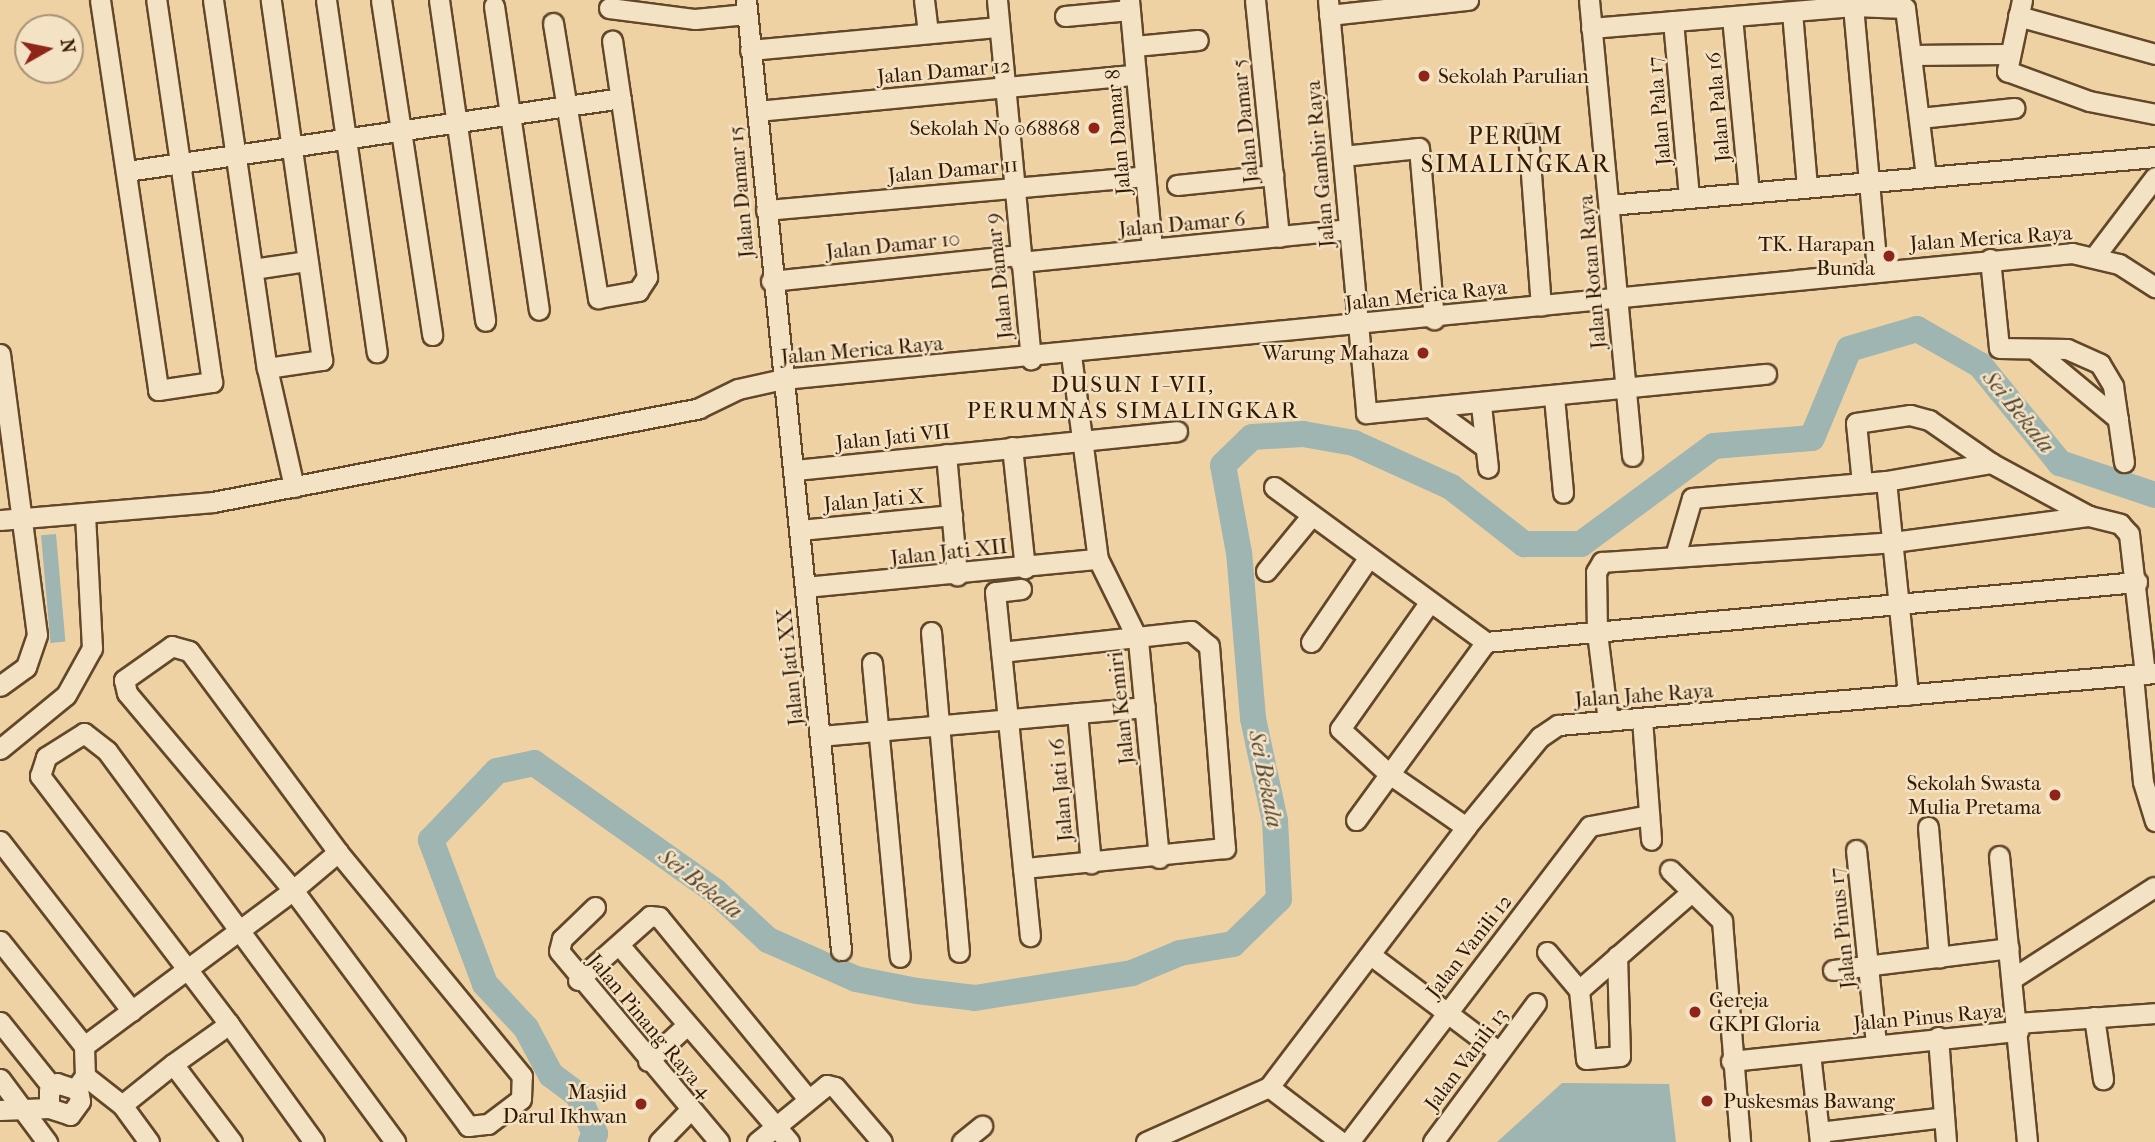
<!DOCTYPE html>
<html>
<head>
<meta charset="utf-8">
<style>
	body { margin:0 }
	#map { position:relative; width:2155px; height:1142px; overflow:hidden; background:#eed2a4; font-family:"IM FELL French Canon",serif }
	div>[style] { position:absolute }
	[style*='--x'] { left:calc(var(--x)*1px); top:calc(var(--y)*1px); width:calc(var(--w)*1px); rotate:calc(var(--a)*1deg) }
	.water>* { inset:0; background:#9eb5b2; transform-origin:0 0 }
	.river>* { height:26px; margin:-13px; padding:0 13px; transform-origin:13px; border-radius:13px; background:#9eb5b2 }
	.roads { filter:drop-shadow(2px 0 #624729) drop-shadow(-2px 0 #624729) drop-shadow(0 2px #624729) drop-shadow(0 -2px #624729) }
	.minor>* { height:19px; margin:-9.5px; padding:0 9.5px; transform-origin:9.5px; border-radius:9.5px; background:#f4e2c4 }
	.dots>* { width:19px; height:19px; translate:-50% -50%; box-sizing:border-box; border:4px solid #f4e2c4; border-radius:50% }
	span { translate:-50% -50%; white-space:nowrap; text-align:center; line-height:1.15; -webkit-text-stroke:5px #f4e2c4; paint-order:stroke }
	.street-label { font-size:21px; color:#341900 }
	.poi-label { font-size:21px; color:#341900 }
	.left { translate:0 -50%; text-align:left }
	.right { translate:-100% -50%; text-align:right }
	.neighbourhood-label { font-size:23px; color:#341900; letter-spacing:2px }
	.water-label { font-size:23px; color:#544835; font-style:italic }
	.quarter-label { font-size:24px; color:#341900; letter-spacing:2px }
	.north { position:absolute; left:14px; top:14px; width:70px; height:70px; box-sizing:border-box; background:#f4e2c4; border:2px solid #a79276; border-radius:50%; rotate:81deg; font-size:19px; font-weight:700; line-height:28px; text-align:center; color:#341900 }
	.north::after { content:''; display:block; margin:auto; width:24px; height:32px; background:#8f2418; clip-path:polygon(50% 0,100% 100%,50% 72%,0 100%) }
</style>
</head>
<body>
<div id="map">
	<div class="water">
		<i style="left:56px;top:534px;width:108px;height:15px;rotate:85deg"></i>
		<i style="clip-path:polygon(1562px 1083px,1669px 1084px,1676px 1142px,1497px 1142px)"></i>
	</div>
	<div class="river">
		<i style="--x:591;--y:1142;--w:9;--a:-63"></i>
		<i style="--x:595;--y:1134;--w:43;--a:-113.6"></i>
		<i style="--x:578;--y:1095;--w:34;--a:-143"></i>
		<i style="--x:551;--y:1075;--w:53;--a:-118"></i>
		<i style="--x:526;--y:1028;--w:60;--a:-133"></i>
		<i style="--x:485;--y:984;--w:154;--a:-110.6"></i>
		<i style="--x:431;--y:840;--w:95;--a:-46.3"></i>
		<i style="--x:497;--y:771;--w:38;--a:-12"></i>
		<i style="--x:534;--y:763;--w:223;--a:35.3"></i>
		<i style="--x:716;--y:892;--w:71;--a:42.7"></i>
		<i style="--x:768;--y:940;--w:96;--a:23.9"></i>
		<i style="--x:856;--y:979;--w:62;--a:11.1"></i>
		<i style="--x:917;--y:991;--w:58;--a:6.9"></i>
		<i style="--x:975;--y:998;--w:159;--a:-9"></i>
		<i style="--x:1132;--y:973;--w:52;--a:-22.6"></i>
		<i style="--x:1180;--y:953;--w:54;--a:-9.6"></i>
		<i style="--x:1233;--y:944;--w:64;--a:-44.4"></i>
		<i style="--x:1279;--y:899;--w:78;--a:-92.9"></i>
		<i style="--x:1275;--y:821;--w:105;--a:-102.1"></i>
		<i style="--x:1253;--y:718;--w:166;--a:-94.8"></i>
		<i style="--x:1239;--y:553;--w:89;--a:-100.3"></i>
		<i style="--x:1223;--y:465;--w:40;--a:-44"></i>
		<i style="--x:1252;--y:437;--w:51;--a:-3.4"></i>
		<i style="--x:1303;--y:434;--w:52;--a:10"></i>
		<i style="--x:1354;--y:443;--w:107;--a:24.4"></i>
		<i style="--x:1451;--y:487;--w:93;--a:38"></i>
		<i style="--x:1524;--y:544;--w:57;--a:0"></i>
		<i style="--x:1581;--y:544;--w:165;--a:-36.4"></i>
		<i style="--x:1714;--y:446;--w:98;--a:-4.7"></i>
		<i style="--x:1812;--y:438;--w:96;--a:-67.4"></i>
		<i style="--x:1849;--y:349;--w:71;--a:-16.4"></i>
		<i style="--x:1917;--y:329;--w:73;--a:29.7"></i>
		<i style="--x:1980;--y:365;--w:127;--a:50.8"></i>
		<i style="--x:2060;--y:463;--w:100;--a:18.6"></i>
	</div>
	<div class="roads">
		<div class="minor">
			<i style="--x:100;--y:0;--w:394;--a:81.5"></i>
			<i style="--x:158;--y:390;--w:55;--a:-8.4"></i>
			<i style="--x:212;--y:382;--w:386;--a:-98.3"></i>
			<i style="--x:213;--y:0;--w:372;--a:81.7"></i>
			<i style="--x:267;--y:368;--w:122;--a:77.2"></i>
			<i style="--x:326;--y:0;--w:356;--a:81.8"></i>
			<i style="--x:381;--y:0;--w:339;--a:81.3"></i>
			<i style="--x:439;--y:0;--w:324;--a:81.8"></i>
			<i style="--x:746;--y:0;--w:955;--a:84.29"></i>
			<i style="--x:924;--y:0;--w:33;--a:83"></i>
			<i style="--x:997;--y:0;--w:361;--a:84.6"></i>
			<i style="--x:1129;--y:0;--w:250;--a:84.7"></i>
			<i style="--x:1255;--y:0;--w:238;--a:84.2"></i>
			<i style="--x:1328;--y:0;--w:415;--a:84.7"></i>
			<i style="--x:1366;--y:413;--w:402;--a:-5.6"></i>
			<i style="--x:1589;--y:0;--w:458;--a:84.6"></i>
			<i style="--x:2022;--y:0;--w:73;--a:101.9"></i>
			<i style="--x:2007;--y:71;--w:87;--a:20.1"></i>
			<i style="--x:2089;--y:101;--w:67;--a:11.1"></i>
			<i style="--x:494;--y:6;--w:307;--a:81.6"></i>
			<i style="--x:1853;--y:6;--w:264;--a:84.8"></i>
			<i style="--x:609;--y:8;--w:87;--a:7.3"></i>
			<i style="--x:695;--y:19;--w:52;--a:-5.5"></i>
			<i style="--x:1792;--y:12;--w:176;--a:85.1"></i>
			<i style="--x:1329;--y:15;--w:140;--a:-6.2"></i>
			<i style="--x:1065;--y:16;--w:65;--a:-5.3"></i>
			<i style="--x:2018;--y:16;--w:142;--a:15.5"></i>
			<i style="--x:1732;--y:17;--w:176;--a:84.5"></i>
			<i style="--x:1673;--y:21;--w:177;--a:84.8"></i>
			<i style="--x:553;--y:23;--w:279;--a:80.7"></i>
			<i style="--x:598;--y:298;--w:41;--a:-9.9"></i>
			<i style="--x:638;--y:291;--w:17;--a:-57"></i>
			<i style="--x:647;--y:277;--w:239;--a:-98.4"></i>
			<i style="--x:1591;--y:28;--w:263;--a:-4.8"></i>
			<i style="--x:1853;--y:6;--w:52;--a:2.2"></i>
			<i style="--x:1905;--y:8;--w:170;--a:82.9"></i>
			<i style="--x:1135;--y:46;--w:63;--a:-5.4"></i>
			<i style="--x:750;--y:50;--w:250;--a:-5.3"></i>
			<i style="--x:1912;--y:55;--w:95;--a:-0.6"></i>
			<i style="--x:757;--y:111;--w:379;--a:-5.5"></i>
			<i style="--x:1920;--y:118;--w:95;--a:-6.1"></i>
			<i style="--x:1528;--y:134;--w:172;--a:85.7"></i>
			<i style="--x:1343;--y:156;--w:76;--a:-6"></i>
			<i style="--x:1419;--y:148;--w:172;--a:85"></i>
			<i style="--x:127;--y:171;--w:499;--a:-8.4"></i>
			<i style="--x:1177;--y:185;--w:97;--a:-5.9"></i>
			<i style="--x:1609;--y:205;--w:548;--a:-5.02"></i>
			<i style="--x:766;--y:210;--w:380;--a:-5.1"></i>
			<i style="--x:2095;--y:256;--w:99;--a:-52.8"></i>
			<i style="--x:1990;--y:259;--w:89;--a:84.2"></i>
			<i style="--x:1999;--y:348;--w:68;--a:0.8"></i>
			<i style="--x:2067;--y:349;--w:36;--a:24"></i>
			<i style="--x:2100;--y:364;--w:26;--a:59"></i>
			<i style="--x:2113;--y:386;--w:77;--a:81.8"></i>
			<i style="--x:1020;--y:262;--w:330;--a:-5.7"></i>
			<i style="--x:253;--y:269;--w:55;--a:-8.4"></i>
			<i style="--x:771;--y:281;--w:250;--a:-6"></i>
			<i style="--x:2035;--y:350;--w:108;--a:39.7"></i>
			<i style="--x:0;--y:354;--w:283;--a:82.5"></i>
			<i style="--x:37;--y:635;--w:34;--a:109"></i>
			<i style="--x:26;--y:667;--w:32;--a:144"></i>
			<i style="--x:1071;--y:355;--w:206;--a:82.5"></i>
			<i style="--x:1098;--y:559;--w:90;--a:63.7"></i>
			<i style="--x:1138;--y:640;--w:219;--a:84.5"></i>
			<i style="--x:267;--y:368;--w:56;--a:-8.3"></i>
			<i style="--x:322;--y:360;--w:364;--a:-98.1"></i>
			<i style="--x:1554;--y:397;--w:96;--a:84.6"></i>
			<i style="--x:1481;--y:405;--w:63;--a:83.7"></i>
			<i style="--x:1434;--y:410;--w:63;--a:36"></i>
			<i style="--x:1012;--y:447;--w:122;--a:83.9"></i>
			<i style="--x:946;--y:454;--w:122;--a:84.8"></i>
			<i style="--x:795;--y:470;--w:384;--a:-5.8"></i>
			<i style="--x:1886;--y:481;--w:215;--a:84.1"></i>
			<i style="--x:1862;--y:483;--w:60;--a:-95.7"></i>
			<i style="--x:1856;--y:423;--w:55;--a:-8.4"></i>
			<i style="--x:1910;--y:415;--w:20;--a:15"></i>
			<i style="--x:1929;--y:420;--w:75;--a:34.7"></i>
			<i style="--x:1991;--y:463;--w:111;--a:28.4"></i>
			<i style="--x:1274;--y:487;--w:263;--a:36.2"></i>
			<i style="--x:0;--y:520;--w:214;--a:-4.8"></i>
			<i style="--x:213;--y:502;--w:495;--a:-10.9"></i>
			<i style="--x:699;--y:408;--w:43;--a:-26"></i>
			<i style="--x:738;--y:389;--w:46;--a:-12.5"></i>
			<i style="--x:783;--y:379;--w:1295;--a:-5.58"></i>
			<i style="--x:2072;--y:253;--w:48;--a:13.2"></i>
			<i style="--x:2119;--y:264;--w:43;--a:32.6"></i>
			<i style="--x:800;--y:530;--w:153;--a:-5.6"></i>
			<i style="--x:1675;--y:556;--w:60;--a:-73.7"></i>
			<i style="--x:1692;--y:498;--w:195;--a:-5"></i>
			<i style="--x:1886;--y:481;--w:107;--a:-9.7"></i>
			<i style="--x:1266;--y:571;--w:72;--a:-50.6"></i>
			<i style="--x:805;--y:587;--w:294;--a:-5.5"></i>
			<i style="--x:1021;--y:589;--w:26;--a:173"></i>
			<i style="--x:995;--y:592;--w:346;--a:84.2"></i>
			<i style="--x:1429;--y:603;--w:154;--a:125.2"></i>
			<i style="--x:1340;--y:729;--w:65;--a:42.5"></i>
			<i style="--x:1388;--y:773;--w:95;--a:34.7"></i>
			<i style="--x:931;--y:632;--w:321;--a:85"></i>
			<i style="--x:1311;--y:642;--w:103;--a:-55.7"></i>
			<i style="--x:1001;--y:652;--w:191;--a:-6.3"></i>
			<i style="--x:1191;--y:631;--w:23;--a:40"></i>
			<i style="--x:1209;--y:646;--w:203;--a:85.5"></i>
			<i style="--x:1225;--y:848;--w:203;--a:174.3"></i>
			<i style="--x:872;--y:663;--w:295;--a:84.6"></i>
			<i style="--x:2133;--y:676;--w:106;--a:84.6"></i>
			<i style="--x:2143;--y:782;--w:41;--a:72.9"></i>
			<i style="--x:1077;--y:713;--w:151;--a:84.7"></i>
			<i style="--x:1642;--y:719;--w:121;--a:85.7"></i>
			<i style="--x:1608;--y:721;--w:89;--a:-97.1"></i>
			<i style="--x:1597;--y:633;--w:61;--a:-90.9"></i>
			<i style="--x:1596;--y:572;--w:12;--a:-59"></i>
			<i style="--x:1602;--y:562;--w:292;--a:-3.9"></i>
			<i style="--x:1893;--y:542;--w:198;--a:-7.6"></i>
			<i style="--x:2089;--y:516;--w:32;--a:14"></i>
			<i style="--x:2120;--y:524;--w:13;--a:48"></i>
			<i style="--x:2129;--y:534;--w:141;--a:83.5"></i>
			<i style="--x:820;--y:736;--w:326;--a:-5.1"></i>
			<i style="--x:0;--y:749;--w:85;--a:-39.3"></i>
			<i style="--x:66;--y:695;--w:54;--a:-61"></i>
			<i style="--x:92;--y:648;--w:135;--a:-93"></i>
			<i style="--x:1356;--y:820;--w:220;--a:-53.9"></i>
			<i style="--x:1486;--y:642;--w:654;--a:-5.27"></i>
			<i style="--x:1928;--y:827;--w:131;--a:85.2"></i>
			<i style="--x:0;--y:841;--w:215;--a:52.2"></i>
			<i style="--x:1856;--y:850;--w:193;--a:84.1"></i>
			<i style="--x:1999;--y:856;--w:287;--a:84.4"></i>
			<i style="--x:1670;--y:870;--w:73;--a:44.4"></i>
			<i style="--x:1722;--y:921;--w:222;--a:85.3"></i>
			<i style="--x:595;--y:907;--w:46;--a:135.9"></i>
			<i style="--x:562;--y:939;--w:12;--a:104"></i>
			<i style="--x:559;--y:951;--w:249;--a:50"></i>
			<i style="--x:0;--y:941;--w:134;--a:51.3"></i>
			<i style="--x:620;--y:946;--w:259;--a:49.2"></i>
			<i style="--x:1547;--y:952;--w:50;--a:49.9"></i>
			<i style="--x:1579;--y:990;--w:147;--a:-41.1"></i>
			<i style="--x:1372;--y:956;--w:159;--a:37.1"></i>
			<i style="--x:1833;--y:970;--w:177;--a:-7.1"></i>
			<i style="--x:2013;--y:978;--w:168;--a:-32.8"></i>
			<i style="--x:578;--y:980;--w:96;--a:-41.6"></i>
			<i style="--x:650;--y:916;--w:9;--a:6"></i>
			<i style="--x:659;--y:917;--w:235;--a:50.7"></i>
			<i style="--x:1579;--y:990;--w:69;--a:84.2"></i>
			<i style="--x:1586;--y:1059;--w:34;--a:-5"></i>
			<i style="--x:1620;--y:1056;--w:100;--a:-91.7"></i>
			<i style="--x:2094;--y:1017;--w:63;--a:81.7"></i>
			<i style="--x:0;--y:1022;--w:83;--a:51.3"></i>
			<i style="--x:2017;--y:1023;--w:138;--a:-4.1"></i>
			<i style="--x:229;--y:1024;--w:145;--a:54.2"></i>
			<i style="--x:1938;--y:1037;--w:105;--a:85.6"></i>
			<i style="--x:1810;--y:1053;--w:90;--a:83.6"></i>
			<i style="--x:648;--y:1061;--w:53;--a:-42.7"></i>
			<i style="--x:1731;--y:1061;--w:289;--a:-6"></i>
			<i style="--x:173;--y:1064;--w:69;--a:-35.5"></i>
			<i style="--x:229;--y:1024;--w:312;--a:-127.3"></i>
			<i style="--x:40;--y:776;--w:20;--a:-72"></i>
			<i style="--x:46;--y:757;--w:45;--a:-32.3"></i>
			<i style="--x:84;--y:733;--w:29;--a:38"></i>
			<i style="--x:107;--y:751;--w:486;--a:53.6"></i>
			<i style="--x:85;--y:1076;--w:47;--a:38.1"></i>
			<i style="--x:122;--y:1105;--w:46;--a:53.9"></i>
			<i style="--x:0;--y:1079;--w:79;--a:53.3"></i>
			<i style="--x:1269;--y:1087;--w:91;--a:37.4"></i>
			<i style="--x:76;--y:1088;--w:15;--a:-53"></i>
			<i style="--x:85;--y:1076;--w:30;--a:-92"></i>
			<i style="--x:84;--y:1046;--w:261;--a:-36.7"></i>
			<i style="--x:293;--y:890;--w:59;--a:-40.2"></i>
			<i style="--x:338;--y:852;--w:250;--a:-126.5"></i>
			<i style="--x:189;--y:651;--w:18;--a:-164"></i>
			<i style="--x:172;--y:646;--w:59;--a:144.7"></i>
			<i style="--x:124;--y:680;--w:13;--a:77"></i>
			<i style="--x:127;--y:693;--w:258;--a:49.9"></i>
			<i style="--x:293;--y:890;--w:294;--a:53.4"></i>
			<i style="--x:468;--y:1126;--w:20;--a:-6"></i>
			<i style="--x:488;--y:1124;--w:41;--a:-37.1"></i>
			<i style="--x:521;--y:1099;--w:23;--a:-88"></i>
			<i style="--x:522;--y:1076;--w:290;--a:-129.4"></i>
			<i style="--x:122;--y:1105;--w:65;--a:-38.8"></i>
			<i style="--x:173;--y:1064;--w:98;--a:52.9"></i>
			<i style="--x:0;--y:1110;--w:49;--a:-2.3"></i>
			<i style="--x:49;--y:1108;--w:22;--a:18"></i>
			<i style="--x:70;--y:1115;--w:17;--a:-54"></i>
			<i style="--x:80;--y:1101;--w:11;--a:-100"></i>
			<i style="--x:78;--y:1090;--w:22;--a:-162"></i>
			<i style="--x:57;--y:1083;--w:11;--a:135"></i>
			<i style="--x:49;--y:1091;--w:17;--a:90"></i>
			<i style="--x:1819;--y:1132;--w:126;--a:-6.8"></i>
			<i style="--x:659;--y:1142;--w:45;--a:-45.9"></i>
			<i style="--x:757;--y:1142;--w:90;--a:-39.2"></i>
			<i style="--x:827;--y:1085;--w:8;--a:14"></i>
			<i style="--x:835;--y:1087;--w:72;--a:49.5"></i>
			<i style="--x:962;--y:1142;--w:26;--a:-39"></i>
			<i style="--x:1146;--y:1142;--w:135;--a:-24.1"></i>
			<i style="--x:1269;--y:1087;--w:326;--a:-52.8"></i>
			<i style="--x:1466;--y:827;--w:117;--a:-50.6"></i>
			<i style="--x:1540;--y:737;--w:22;--a:-34"></i>
			<i style="--x:1558;--y:725;--w:599;--a:-4.98"></i>
			<i style="--x:1349;--y:1142;--w:397;--a:-52.7"></i>
			<i style="--x:1590;--y:826;--w:60;--a:-10.6"></i>
			<i style="--x:1433;--y:1142;--w:173;--a:-53.5"></i>
		</div>
	</div>
	<div class="dots">
		<i style="left:1424px;top:76px;background:#8f2418"></i>
		<i style="left:1094px;top:128px;background:#8f2418"></i>
		<i style="left:1889px;top:256px;background:#8f2418"></i>
		<i style="left:1423px;top:353px;background:#8f2418"></i>
		<i style="left:2055px;top:795px;background:#8f2418"></i>
		<i style="left:1695px;top:1012px;background:#8f2418"></i>
		<i style="left:1707px;top:1101px;background:#8f2418"></i>
		<i style="left:641px;top:1104px;background:#8f2418"></i>
	</div>
	<div class="street-label">
		<span style="left:944px;top:71px;rotate:-5deg">Jalan Damar 12</span>
		<span style="left:1718px;top:107px;rotate:-95deg">Jalan Pala 16</span>
		<span style="left:1659px;top:111px;rotate:-95deg">Jalan Pala 17</span>
		<span style="left:1245px;top:121px;rotate:-96deg">Jalan Damar 5</span>
		<span style="left:1118px;top:132px;rotate:-95deg">Jalan Damar 8</span>
		<span style="left:1320px;top:164px;rotate:-95deg">Jalan Gambir Raya</span>
		<span style="left:953px;top:170px;rotate:-5deg">Jalan Damar 11</span>
		<span style="left:741px;top:192px;rotate:-95deg">Jalan Damar 15</span>
		<span style="left:1182px;top:224px;rotate:-5deg">Jalan Damar 6</span>
		<span style="left:1991px;top:238px;rotate:-4deg">Jalan Merica Raya</span>
		<span style="left:893px;top:245px;rotate:-6deg">Jalan Damar 10</span>
		<span style="left:1592px;top:272px;rotate:-95deg">Jalan Rotan Raya</span>
		<span style="left:999px;top:276px;rotate:-96deg">Jalan Damar 9</span>
		<span style="left:1426px;top:295px;rotate:-6deg">Jalan Merica Raya</span>
		<span style="left:862px;top:350px;rotate:-5deg">Jalan Merica Raya</span>
		<span style="left:893px;top:437px;rotate:-6deg">Jalan Jati VII</span>
		<span style="left:874px;top:500px;rotate:-5deg">Jalan Jati X</span>
		<span style="left:949px;top:552px;rotate:-6deg">Jalan Jati XII</span>
		<span style="left:790px;top:667px;rotate:-96deg">Jalan Jati XX</span>
		<span style="left:1644px;top:695px;rotate:-4deg">Jalan Jahe Raya</span>
		<span style="left:1121px;top:708px;rotate:-96deg">Jalan Kemiri</span>
		<span style="left:1061px;top:790px;rotate:-95deg">Jalan Jati 16</span>
		<span style="left:1842px;top:928px;rotate:-96deg">Jalan Pinus 17</span>
		<span style="left:1469px;top:946px;rotate:-52deg">Jalan Vanili 12</span>
		<span style="left:1928px;top:1017px;rotate:-5deg">Jalan Pinus Raya</span>
		<span style="left:650px;top:1026px;rotate:50deg">Jalan Pinang Raya 4</span>
		<span style="left:1466px;top:1059px;rotate:-53deg">Jalan Vanili 13</span>
	</div>
	<div class="poi-label">
		<span class="left" style="left:1438px;top:76px">Sekolah Parulian</span>
		<span class="right" style="left:1080px;top:128px">Sekolah No 068868</span>
		<span class="right" style="left:1875px;top:256px">TK. Harapan<br>Bunda</span>
		<span class="right" style="left:1409px;top:353px">Warung Mahaza</span>
		<span class="right" style="left:2041px;top:795px">Sekolah Swasta<br>Mulia Pretama</span>
		<span class="left" style="left:1709px;top:1012px">Gereja<br>GKPI Gloria</span>
		<span class="right" style="left:627px;top:1104px">Masjid<br>Darul Ikhwan</span>
		<span class="left" style="left:1723px;top:1101px">Puskesmas Bawang</span>
	</div>
	<div class="neighbourhood-label">
		<span style="left:1133px;top:398px">DUSUN I-VII,<br>PERUMNAS SIMALINGKAR</span>
	</div>
	<div class="water-label">
		<span style="left:2018px;top:412px;rotate:51deg">Sei Bekala</span>
		<span style="left:1265px;top:779px;rotate:79deg">Sei Bekala</span>
		<span style="left:700px;top:884px;rotate:38deg">Sei Bekala</span>
	</div>
	<div class="quarter-label">
		<span style="left:1516px;top:151px">PERUM<br>SIMALINGKAR</span>
	</div>
	<div class="north">N</div>
</div>
</body>
</html>
